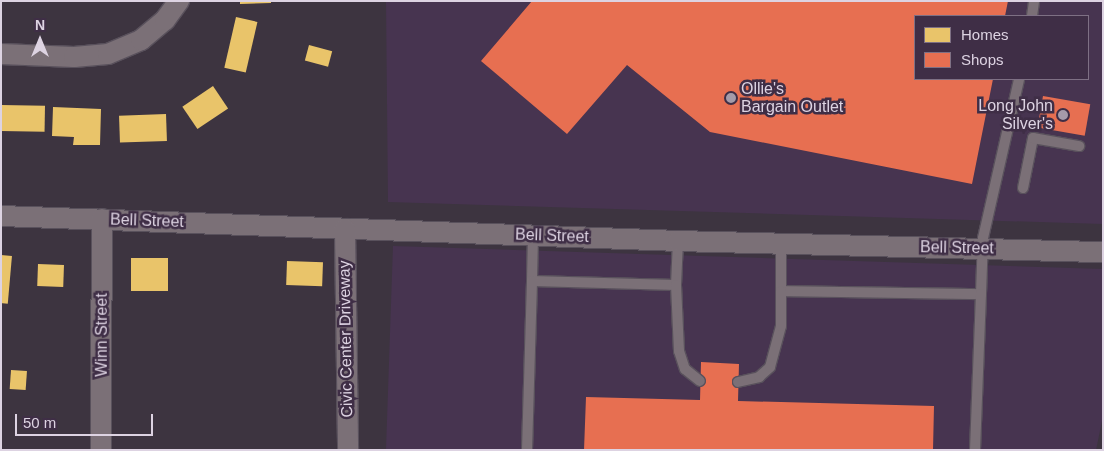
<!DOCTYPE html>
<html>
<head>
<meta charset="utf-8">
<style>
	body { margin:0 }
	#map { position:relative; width:1104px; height:451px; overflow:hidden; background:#3d3440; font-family:Arial,sans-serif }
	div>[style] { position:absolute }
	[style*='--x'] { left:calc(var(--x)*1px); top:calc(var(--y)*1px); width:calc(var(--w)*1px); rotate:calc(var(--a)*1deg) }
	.built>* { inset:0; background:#473450 }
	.homes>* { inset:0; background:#e9c46a; transform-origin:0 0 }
	.shops>* { inset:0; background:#e76f51; transform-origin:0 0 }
	.roads { filter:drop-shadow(1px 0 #59515c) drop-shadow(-1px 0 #59515c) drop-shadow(0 1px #59515c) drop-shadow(0 -1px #59515c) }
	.service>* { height:10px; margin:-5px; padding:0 5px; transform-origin:5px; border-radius:5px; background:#7b7077 }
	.minor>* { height:20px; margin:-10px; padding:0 10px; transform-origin:10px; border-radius:10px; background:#7b7077 }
	.dots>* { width:14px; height:14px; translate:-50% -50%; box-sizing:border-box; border:2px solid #3f2e46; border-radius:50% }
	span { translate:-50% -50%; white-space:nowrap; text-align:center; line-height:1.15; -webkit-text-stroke:5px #3f2e46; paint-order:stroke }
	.poi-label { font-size:16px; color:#ddd3e2 }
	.left { translate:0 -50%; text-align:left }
	.right { translate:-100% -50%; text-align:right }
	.street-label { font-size:16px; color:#ddd3e2 }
	.frame { position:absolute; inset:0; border:2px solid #ddd3e2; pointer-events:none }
	.legend { position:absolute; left:914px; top:15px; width:175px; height:65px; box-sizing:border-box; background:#3f2e46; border:1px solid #7e7084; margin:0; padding:6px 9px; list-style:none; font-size:15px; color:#ddd3e2 }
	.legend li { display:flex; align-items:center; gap:10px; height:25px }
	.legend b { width:25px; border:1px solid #7e7084 }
	.north { position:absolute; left:15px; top:15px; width:50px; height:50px; -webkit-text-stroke:4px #3f2e46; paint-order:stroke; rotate:0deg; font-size:14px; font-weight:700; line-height:20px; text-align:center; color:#ddd3e2 }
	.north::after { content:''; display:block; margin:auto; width:18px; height:22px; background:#ddd3e2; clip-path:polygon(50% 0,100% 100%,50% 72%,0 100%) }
	.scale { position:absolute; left:15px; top:414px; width:138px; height:22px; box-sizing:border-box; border:2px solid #ddd3e2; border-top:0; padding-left:6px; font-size:15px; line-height:18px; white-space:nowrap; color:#ddd3e2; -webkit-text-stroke:4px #3f2e46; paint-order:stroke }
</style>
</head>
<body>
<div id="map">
	<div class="built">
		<i style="clip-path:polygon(evenodd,386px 1px,1103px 1px,1103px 224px,388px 202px,386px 1px,915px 16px,1088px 16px,1088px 79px,915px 79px,915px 16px)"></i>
		<i style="clip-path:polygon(393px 246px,1103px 269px,1103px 416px,1096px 450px,386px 450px)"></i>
	</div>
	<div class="homes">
		<i style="clip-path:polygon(240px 1px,271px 1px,271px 3px,240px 4px)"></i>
		<i style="left:236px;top:17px;width:22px;height:52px;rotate:13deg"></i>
		<i style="left:309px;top:45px;width:24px;height:16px;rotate:15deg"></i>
		<i style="left:213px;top:86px;width:27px;height:37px;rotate:56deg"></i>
		<i style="left:1px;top:105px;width:44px;height:26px;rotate:1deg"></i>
		<i style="clip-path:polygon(53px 107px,101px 109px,100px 145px,73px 145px,74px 137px,52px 136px)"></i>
		<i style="left:166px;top:114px;width:27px;height:47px;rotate:88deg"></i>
		<i style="left:1px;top:255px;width:11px;height:48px;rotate:5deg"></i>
		<i style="left:168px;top:258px;width:33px;height:37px;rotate:90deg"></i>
		<i style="left:287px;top:261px;width:36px;height:24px;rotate:2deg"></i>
		<i style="left:38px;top:264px;width:26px;height:22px;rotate:2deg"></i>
		<i style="left:11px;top:370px;width:16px;height:19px;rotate:4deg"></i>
	</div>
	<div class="shops">
		<i style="clip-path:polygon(532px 1px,1008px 1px,1005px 16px,915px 16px,915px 79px,993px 79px,972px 184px,710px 132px,627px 65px,567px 134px,481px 61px)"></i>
		<i style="left:1043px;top:96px;width:48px;height:32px;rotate:10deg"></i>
		<i style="clip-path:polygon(701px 362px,739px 364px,738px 401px,934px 406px,933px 450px,584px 450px,586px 397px,700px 400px)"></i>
	</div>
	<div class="roads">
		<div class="service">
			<i style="--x:1032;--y:16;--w:15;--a:-82"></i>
			<i style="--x:1023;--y:188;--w:51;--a:-78.7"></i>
			<i style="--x:1033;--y:138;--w:47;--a:9.9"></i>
			<i style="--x:533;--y:236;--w:45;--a:91.3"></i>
			<i style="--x:532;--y:281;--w:144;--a:1.6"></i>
			<i style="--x:676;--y:285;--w:44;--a:-87.4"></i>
			<i style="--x:781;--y:243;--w:48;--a:90"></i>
			<i style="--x:781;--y:291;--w:200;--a:0.9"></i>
			<i style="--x:981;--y:294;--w:56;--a:-88"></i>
			<i style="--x:983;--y:238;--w:163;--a:-77.2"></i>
			<i style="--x:676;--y:285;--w:66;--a:87.4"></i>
			<i style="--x:679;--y:351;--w:19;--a:72"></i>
			<i style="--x:685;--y:369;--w:19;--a:39"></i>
			<i style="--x:738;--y:382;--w:22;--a:-13"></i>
			<i style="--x:759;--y:377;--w:15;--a:-42"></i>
			<i style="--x:770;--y:367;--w:42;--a:-75"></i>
			<i style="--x:781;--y:326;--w:35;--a:-90"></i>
			<i style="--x:527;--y:450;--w:169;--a:-88.3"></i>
			<i style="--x:975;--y:450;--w:156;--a:-87.8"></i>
		</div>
		<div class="minor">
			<i style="--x:1;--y:54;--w:73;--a:2.4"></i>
			<i style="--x:74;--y:57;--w:34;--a:-5"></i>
			<i style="--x:108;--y:54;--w:36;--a:-23"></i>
			<i style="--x:141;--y:40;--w:31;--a:-40"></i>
			<i style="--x:165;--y:20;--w:24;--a:-54"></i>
			<i style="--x:1;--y:216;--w:677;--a:2.11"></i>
			<i style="--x:678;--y:241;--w:425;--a:1.5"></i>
			<i style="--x:345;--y:229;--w:221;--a:89.2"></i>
			<i style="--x:101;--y:450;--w:231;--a:-89.8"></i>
		</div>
	</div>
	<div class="dots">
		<i style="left:731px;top:98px;background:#a59ba9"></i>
		<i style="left:1063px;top:115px;background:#a59ba9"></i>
	</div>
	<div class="poi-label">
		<span class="left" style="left:741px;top:98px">Ollie's<br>Bargain Outlet</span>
		<span class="right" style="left:1053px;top:115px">Long John<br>Silver's</span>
	</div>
	<div class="street-label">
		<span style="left:147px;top:221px;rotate:2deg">Bell Street</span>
		<span style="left:552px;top:236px;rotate:2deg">Bell Street</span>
		<span style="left:957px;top:248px;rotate:1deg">Bell Street</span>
		<span style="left:102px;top:335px;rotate:-90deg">Winn Street</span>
		<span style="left:346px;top:339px;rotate:-91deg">Civic Center Driveway</span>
	</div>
	<div class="frame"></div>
	<ul class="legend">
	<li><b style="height:14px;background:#e9c46a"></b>Homes</li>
	<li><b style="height:14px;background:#e76f51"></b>Shops</li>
	</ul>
	<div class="north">N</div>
	<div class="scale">50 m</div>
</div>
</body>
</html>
